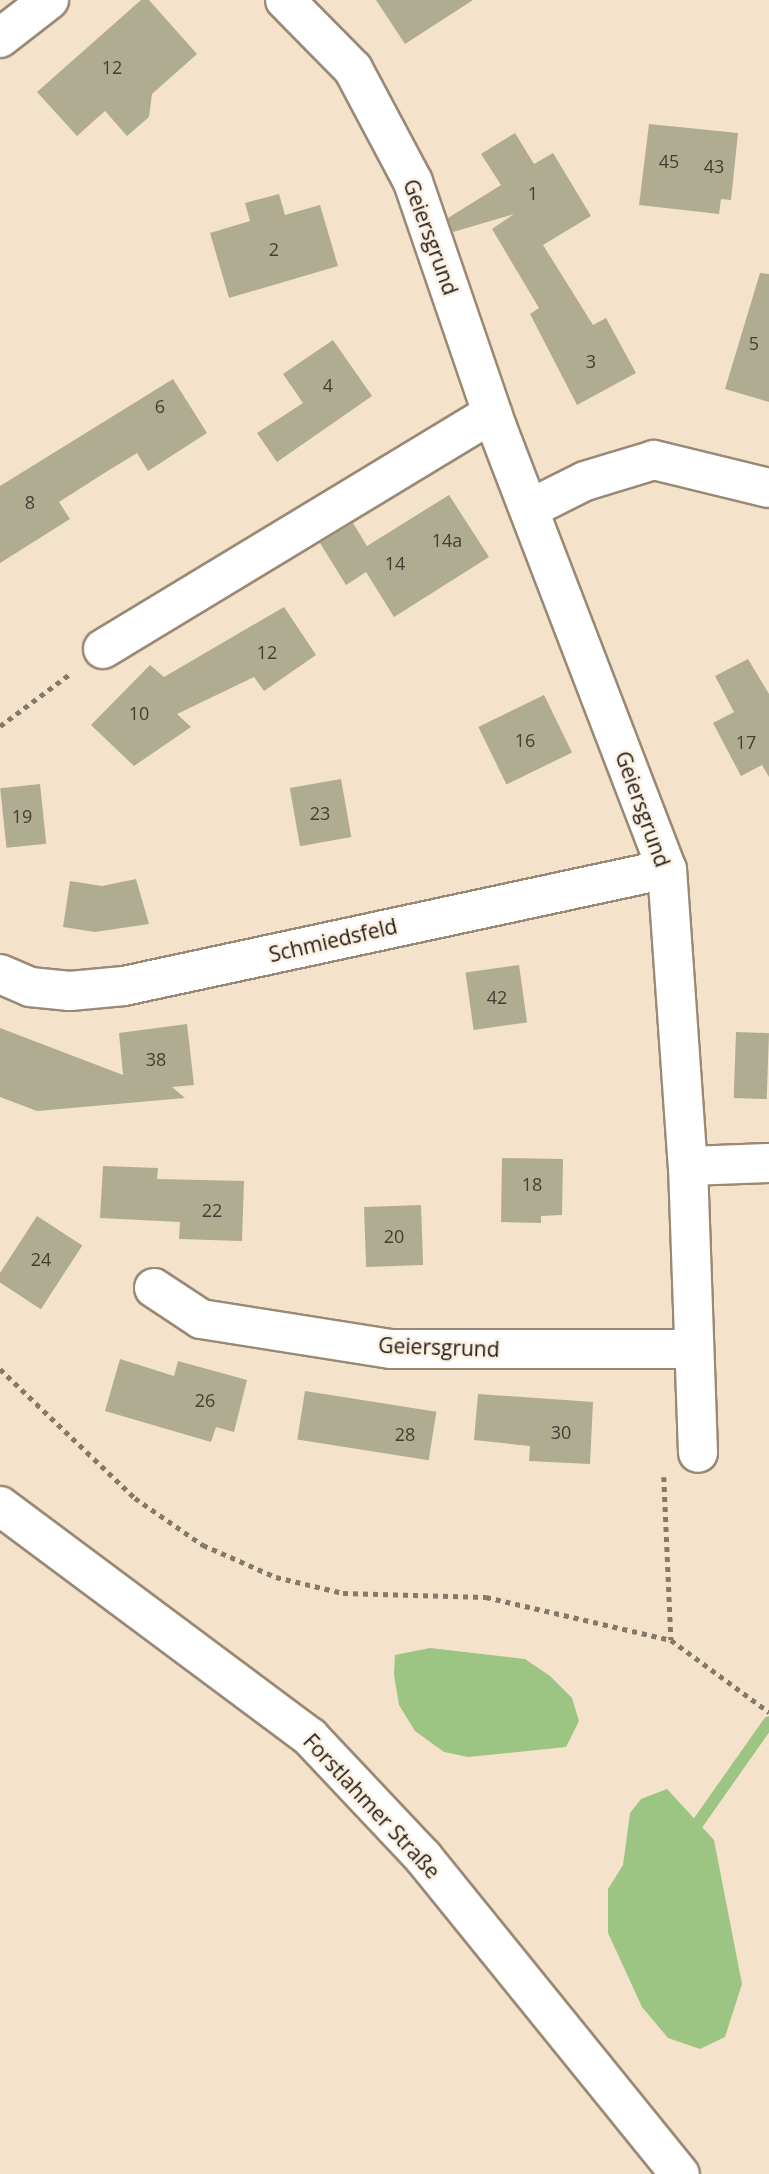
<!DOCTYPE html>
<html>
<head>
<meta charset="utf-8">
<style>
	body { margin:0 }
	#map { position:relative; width:769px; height:2174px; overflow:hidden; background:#f5e2cb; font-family:"Open Sans",sans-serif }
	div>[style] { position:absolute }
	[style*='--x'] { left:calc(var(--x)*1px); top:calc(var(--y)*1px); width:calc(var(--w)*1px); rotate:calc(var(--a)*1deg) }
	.water>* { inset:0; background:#9cc583 }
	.stream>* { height:12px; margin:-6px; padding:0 6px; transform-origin:6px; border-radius:6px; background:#9cc583 }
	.building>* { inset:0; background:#afac92; transform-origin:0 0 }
	.path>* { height:4.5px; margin-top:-2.25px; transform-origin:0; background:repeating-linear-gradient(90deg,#85796a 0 5px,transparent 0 10px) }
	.roads { filter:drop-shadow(2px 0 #9a8974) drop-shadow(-2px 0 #9a8974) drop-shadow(0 2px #9a8974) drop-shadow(0 -2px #9a8974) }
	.minor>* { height:38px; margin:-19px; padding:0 19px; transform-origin:19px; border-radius:19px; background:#fff }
	.tertiary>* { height:38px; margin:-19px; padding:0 19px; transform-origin:19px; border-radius:19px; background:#fff }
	span { translate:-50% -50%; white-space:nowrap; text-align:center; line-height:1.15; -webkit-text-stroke:5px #fcf0e3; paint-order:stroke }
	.number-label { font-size:18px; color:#443e32 }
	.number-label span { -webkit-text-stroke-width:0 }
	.street-label { font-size:21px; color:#211a12 }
</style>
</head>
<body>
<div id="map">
	<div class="water">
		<i style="clip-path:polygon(430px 1648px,525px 1659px,550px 1676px,572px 1698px,579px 1721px,566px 1747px,468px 1757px,444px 1752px,415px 1731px,399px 1705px,394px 1675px,395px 1655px)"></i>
		<i style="clip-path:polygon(667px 1789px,714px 1840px,742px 1984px,725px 2037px,700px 2049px,668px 2038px,642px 2007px,608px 1933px,608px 1889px,623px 1865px,630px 1813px,641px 1799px)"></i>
	</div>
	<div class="stream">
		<i style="--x:698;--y:1823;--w:123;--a:-54.9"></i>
	</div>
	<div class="building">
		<i style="clip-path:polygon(141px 0,149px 0,197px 54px,152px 94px,149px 117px,127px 136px,105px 111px,77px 136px,37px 92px)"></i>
		<i style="clip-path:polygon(376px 0,473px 0,405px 44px)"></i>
		<i style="clip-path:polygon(649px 124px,738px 133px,731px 200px,721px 199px,719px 214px,639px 205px)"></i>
		<i style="clip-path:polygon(515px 133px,534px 164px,553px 153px,591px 216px,543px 245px,593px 325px,606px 318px,636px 373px,577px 405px,530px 314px,539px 308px,492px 229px,514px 214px,453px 232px,448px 218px,501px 185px,481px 154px)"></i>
		<i style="clip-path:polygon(279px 194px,285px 215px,320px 205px,338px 266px,229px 298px,210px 233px,250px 221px,245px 203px)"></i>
		<i style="clip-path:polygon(760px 273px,769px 274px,769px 402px,725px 389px)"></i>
		<i style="clip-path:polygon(333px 340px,372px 396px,277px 462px,257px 433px,303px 403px,283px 374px)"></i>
		<i style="clip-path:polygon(173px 379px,207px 433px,148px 471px,137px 453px,106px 472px,59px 502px,70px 519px,0 563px,0 486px)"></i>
		<i style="clip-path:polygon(449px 495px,489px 557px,394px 617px,366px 572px,346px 585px,320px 543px,353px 523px,367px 546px)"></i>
		<i style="clip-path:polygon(284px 607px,316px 655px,264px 691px,254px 677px,177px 714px,191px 727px,134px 766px,91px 725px,150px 665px,164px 677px)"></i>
		<i style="clip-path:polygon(748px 659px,769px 694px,769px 777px,762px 765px,741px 776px,713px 723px,734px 712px,715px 676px)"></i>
		<i style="left:544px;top:695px;width:64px;height:73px;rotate:64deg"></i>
		<i style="left:341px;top:779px;width:59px;height:52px;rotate:80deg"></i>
		<i style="left:40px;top:784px;width:60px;height:40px;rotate:84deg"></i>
		<i style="clip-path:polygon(136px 879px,149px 924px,95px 932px,63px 927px,70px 881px,102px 886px)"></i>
		<i style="left:519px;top:965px;width:58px;height:54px;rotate:82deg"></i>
		<i style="clip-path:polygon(187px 1024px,194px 1085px,172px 1087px,185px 1098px,37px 1111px,0 1097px,0 1028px,123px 1075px,119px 1033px)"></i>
		<i style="left:736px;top:1032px;width:33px;height:66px;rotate:2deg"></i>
		<i style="clip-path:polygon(502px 1158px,563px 1159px,562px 1215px,541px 1216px,541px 1223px,501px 1222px)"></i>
		<i style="clip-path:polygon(103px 1166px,158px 1168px,157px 1179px,244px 1181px,242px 1241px,179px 1239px,180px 1222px,100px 1218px)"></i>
		<i style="left:421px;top:1205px;width:60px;height:57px;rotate:88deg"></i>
		<i style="left:37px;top:1216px;width:54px;height:76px;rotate:33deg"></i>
		<i style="clip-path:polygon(120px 1359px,174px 1376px,178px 1361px,247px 1380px,234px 1432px,216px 1427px,211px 1442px,105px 1411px)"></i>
		<i style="left:305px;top:1391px;width:133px;height:49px;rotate:9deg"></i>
		<i style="clip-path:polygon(478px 1394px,593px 1402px,590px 1464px,529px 1461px,530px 1446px,474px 1440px)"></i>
	</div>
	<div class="path">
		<i style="--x:0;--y:726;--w:89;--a:-36.7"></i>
		<i style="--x:0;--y:1369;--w:187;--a:43.7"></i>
		<i style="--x:135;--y:1498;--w:83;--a:34.7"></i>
		<i style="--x:203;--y:1545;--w:80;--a:23.7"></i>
		<i style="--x:276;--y:1577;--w:69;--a:13.4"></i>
		<i style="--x:343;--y:1593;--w:143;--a:1.6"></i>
		<i style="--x:486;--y:1597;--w:190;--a:13.1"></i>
		<i style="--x:664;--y:1477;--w:163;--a:87.5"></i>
		<i style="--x:671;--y:1640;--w:122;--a:36.3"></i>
	</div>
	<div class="roads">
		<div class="minor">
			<i style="--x:285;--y:0;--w:97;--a:45.4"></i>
			<i style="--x:353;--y:69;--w:128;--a:62"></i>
			<i style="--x:413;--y:182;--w:259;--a:71.1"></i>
			<i style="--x:497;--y:427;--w:474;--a:69"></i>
			<i style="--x:667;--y:869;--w:298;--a:86"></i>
			<i style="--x:688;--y:1166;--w:287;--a:88"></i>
			<i style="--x:0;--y:38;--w:62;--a:-37.8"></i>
			<i style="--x:531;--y:508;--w:60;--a:-26.6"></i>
			<i style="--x:585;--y:481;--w:72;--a:-16.9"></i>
			<i style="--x:654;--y:460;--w:118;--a:13.7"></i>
			<i style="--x:103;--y:649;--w:455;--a:-31.2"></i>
			<i style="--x:0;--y:974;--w:33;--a:23"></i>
			<i style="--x:30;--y:987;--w:40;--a:5.7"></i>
			<i style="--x:70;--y:991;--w:54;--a:-5.3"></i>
			<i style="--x:124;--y:986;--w:555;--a:-12.16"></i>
			<i style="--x:688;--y:1166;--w:81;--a:-2.1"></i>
			<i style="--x:154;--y:1288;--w:56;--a:33.4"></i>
			<i style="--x:201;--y:1319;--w:192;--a:9"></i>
			<i style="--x:391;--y:1349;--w:302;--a:0"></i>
		</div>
		<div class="tertiary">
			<i style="--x:0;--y:1506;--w:387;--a:36.7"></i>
			<i style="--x:310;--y:1737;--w:165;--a:46.7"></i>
			<i style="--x:423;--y:1857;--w:408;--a:51"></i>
		</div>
	</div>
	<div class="number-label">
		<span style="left:112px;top:67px">12</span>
		<span style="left:669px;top:161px">45</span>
		<span style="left:714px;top:166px">43</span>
		<span style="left:533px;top:193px">1</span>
		<span style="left:274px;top:249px">2</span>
		<span style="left:754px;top:343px">5</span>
		<span style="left:591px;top:361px">3</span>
		<span style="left:328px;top:385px">4</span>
		<span style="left:160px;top:406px">6</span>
		<span style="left:30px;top:502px">8</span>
		<span style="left:447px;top:540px">14a</span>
		<span style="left:395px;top:563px">14</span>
		<span style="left:267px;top:652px">12</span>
		<span style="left:139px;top:713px">10</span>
		<span style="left:525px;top:740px">16</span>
		<span style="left:746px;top:742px">17</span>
		<span style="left:320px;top:813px">23</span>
		<span style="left:22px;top:816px">19</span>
		<span style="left:497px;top:997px">42</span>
		<span style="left:156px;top:1059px">38</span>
		<span style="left:532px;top:1184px">18</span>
		<span style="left:212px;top:1210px">22</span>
		<span style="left:394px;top:1236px">20</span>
		<span style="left:41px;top:1259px">24</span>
		<span style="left:205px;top:1400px">26</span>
		<span style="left:561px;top:1432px">30</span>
		<span style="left:405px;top:1434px">28</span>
	</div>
	<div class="street-label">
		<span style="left:431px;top:237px;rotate:70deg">Geiersgrund</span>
		<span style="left:643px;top:809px;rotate:70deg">Geiersgrund</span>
		<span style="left:333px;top:940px;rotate:-13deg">Schmiedsfeld</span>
		<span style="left:439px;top:1347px;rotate:2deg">Geiersgrund</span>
		<span style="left:372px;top:1806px;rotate:47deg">Forstlahmer Straße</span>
	</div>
</div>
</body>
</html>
